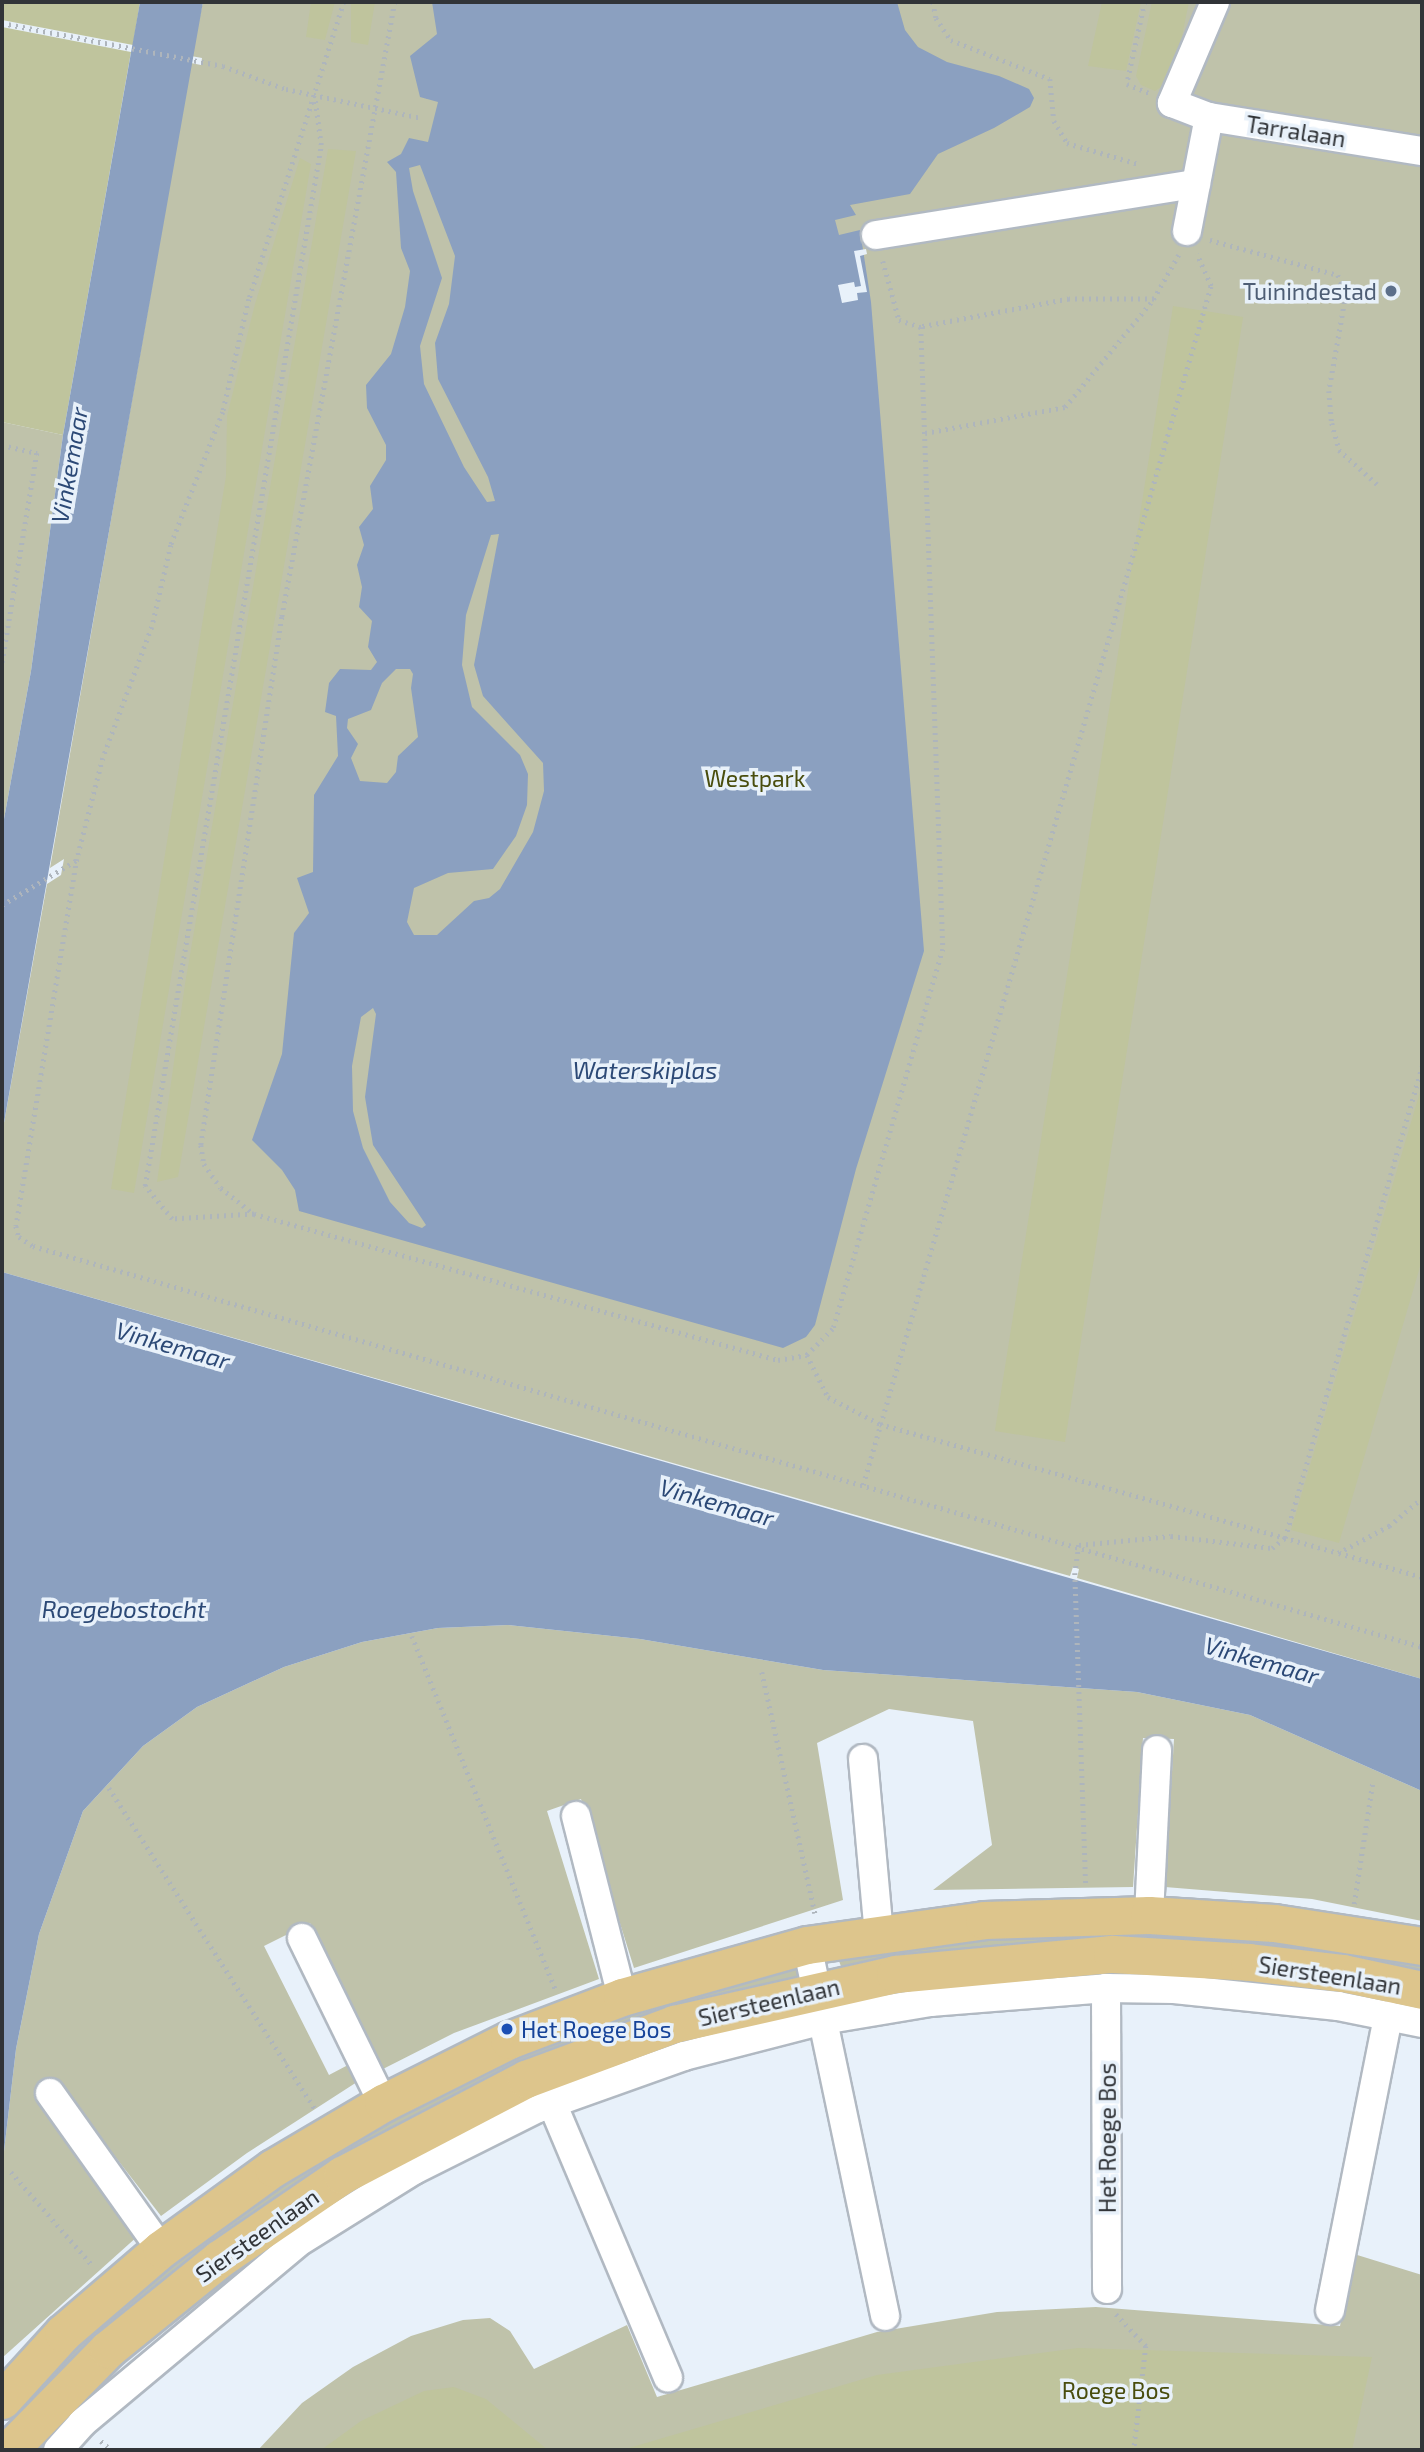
<!DOCTYPE html>
<html>
<head>
<meta charset="utf-8">
<style>
	body { margin:0 }
	#map { position:relative; width:1424px; height:2452px; overflow:hidden; background:#e8f1fa; font-family:"Exo 2",sans-serif }
	div>[style] { position:absolute }
	[style*='--x'] { left:calc(var(--x)*1px); top:calc(var(--y)*1px); width:calc(var(--w)*1px); rotate:calc(var(--a)*1deg) }
	.green>* { inset:0; background:#bfc2aa }
	.forest>* { inset:0; background:#bfc49d; transform-origin:0 0 }
	.water>* { inset:0; background:#8ba0c0 }
	.pier>* { inset:0; background:#e8f1fa }
	.path>* { height:4.5px; margin-top:-2.25px; transform-origin:0; background:repeating-linear-gradient(90deg,#aeb5bc 0 2px,transparent 0 7px) }
	.roads { filter:drop-shadow(2px 0 #b1b9c2) drop-shadow(-2px 0 #b1b9c2) drop-shadow(0 2px #b1b9c2) drop-shadow(0 -2px #b1b9c2) }
	.minor>* { height:28px; margin:-14px; padding:0 14px; transform-origin:14px; border-radius:14px; background:#fff }
	.major>* { height:37px; margin:-18.5px; padding:0 18.5px; transform-origin:18.5px; border-radius:18.5px; background:#ddc58c }
	.dots>* { width:19px; height:19px; translate:-50% -50%; box-sizing:border-box; border:4px solid #e8f1fa; border-radius:50% }
	span { translate:-50% -50%; white-space:nowrap; text-align:center; line-height:1.15; -webkit-text-stroke:7px #e8f1fa; paint-order:stroke }
	.street-label { font-size:23px; color:#313438 }
	.service-label { font-size:23px; color:#4e5e75 }
	.right { translate:-100% -50%; text-align:right }
	.park-label { font-size:23px; color:#494d0d }
	.transit-label { font-size:23px; color:#164399 }
	.left { translate:0 -50%; text-align:left }
	.water-label { font-size:24px; color:#2c4976; font-style:italic }
	.frame { position:absolute; inset:0; border:4px solid #313438; pointer-events:none }
</style>
</head>
<body>
<div id="map">
	<div class="green">
		<i style="clip-path:polygon(203px 2px,1422px 2px,1422px 1679px,1077px 1578px,1079px 1569px,1073px 1567px,1070px 1576px,2px 1272px,2px 1134px,47px 884px,61px 875px,64px 859px,50px 868px,191px 63px,201px 65px,202px 58px,191px 56px)"></i>
		<i style="clip-path:polygon(2px 422px,63px 435px,31px 671px,2px 830px)"></i>
		<i style="clip-path:polygon(508px 1625px,640px 1639px,823px 1670px,1137px 1692px,1250px 1715px,1422px 1791px,1422px 1921px,1312px 1899px,1165px 1887px,1174px 1739px,1143px 1738px,1133px 1887px,933px 1890px,992px 1845px,973px 1721px,889px 1709px,817px 1743px,843px 1900px,634px 1968px,581px 1799px,547px 1811px,599px 1979px,454px 2033px,383px 2069px,310px 1923px,264px 1946px,329px 2075px,348px 2065px,357px 2082px,247px 2153px,161px 2216px,56px 2080px,34px 2096px,139px 2235px,2px 2358px,2px 2168px,16px 2049px,39px 1934px,83px 1811px,143px 1746px,197px 1707px,284px 1667px,362px 1642px,438px 1628px)"></i>
		<i style="clip-path:polygon(1171px 1924px,1422px 1958px,1422px 1977px,1352px 1963px,842px 1969px,839px 1961px,841px 1949px)"></i>
		<i style="clip-path:polygon(798px 1962px,798px 1982px,480px 2091px,68px 2377px,55px 2375px,52px 2363px,272px 2179px,541px 2036px)"></i>
		<i style="clip-path:polygon(1354px 2254px,1422px 2275px,1422px 2450px,258px 2450px,302px 2403px,353px 2367px,411px 2336px,463px 2320px,490px 2318px,510px 2331px,534px 2369px,627px 2325px,657px 2397px,877px 2332px,997px 2312px,1096px 2307px,1340px 2326px)"></i>
	</div>
	<div class="forest">
		<i style="clip-path:polygon(2px 2px,140px 2px,133px 45px,2px 20px)"></i>
		<i style="clip-path:polygon(311px 2px,335px 2px,325px 40px,306px 37px)"></i>
		<i style="clip-path:polygon(351px 2px,375px 2px,368px 45px,351px 42px)"></i>
		<i style="clip-path:polygon(1102px 2px,1141px 2px,1126px 71px,1088px 66px)"></i>
		<i style="clip-path:polygon(1152px 2px,1189px 2px,1173px 79px,1155px 91px,1141px 85px,1136px 76px)"></i>
		<i style="clip-path:polygon(2px 27px,131px 52px,63px 435px,2px 422px)"></i>
		<i style="clip-path:polygon(328px 149px,356px 151px,178px 1177px,157px 1182px,185px 984px)"></i>
		<i style="clip-path:polygon(300px 158px,311px 164px,134px 1193px,111px 1189px,226px 476px,227px 416px,255px 304px)"></i>
		<i style="left:1173px;top:306px;width:71px;height:1139px;rotate:9deg"></i>
		<i style="clip-path:polygon(1422px 1085px,1422px 1260px,1339px 1543px,1291px 1530px)"></i>
		<i style="clip-path:polygon(1078px 2348px,1372px 2357px,1352px 2450px,622px 2450px,877px 2375px)"></i>
		<i style="clip-path:polygon(454px 2387px,486px 2399px,548px 2450px,321px 2450px,361px 2421px,424px 2391px)"></i>
	</div>
	<div class="water">
		<i style="clip-path:polygon(140px 2px,203px 2px,2px 1134px,2px 830px,31px 671px,63px 435px)"></i>
		<i style="clip-path:polygon(evenodd,432px 2px,897px 2px,905px 30px,918px 47px,947px 62px,999px 76px,1029px 89px,1034px 98px,1030px 107px,994px 128px,938px 154px,910px 194px,850px 205px,856px 215px,835px 220px,839px 235px,860px 230px,871px 302px,924px 951px,856px 1169px,815px 1325px,806px 1337px,783px 1348px,299px 1211px,295px 1190px,282px 1170px,252px 1140px,282px 1054px,294px 933px,309px 913px,297px 878px,313px 872px,314px 795px,338px 756px,336px 716px,325px 712px,329px 683px,340px 669px,371px 670px,377px 662px,368px 647px,372px 621px,359px 607px,362px 587px,357px 565px,364px 545px,359px 527px,373px 509px,370px 486px,386px 460px,386px 445px,367px 408px,366px 385px,391px 354px,405px 307px,410px 271px,401px 248px,396px 172px,387px 162px,401px 154px,409px 138px,428px 142px,438px 102px,420px 97px,410px 56px,437px 34px,432px 2px,420px 165px,455px 256px,449px 304px,435px 343px,438px 379px,488px 477px,495px 501px,487px 502px,464px 467px,424px 384px,420px 346px,442px 278px,413px 191px,409px 168px,420px 165px,432px 2px,499px 534px,474px 665px,483px 696px,543px 763px,544px 791px,533px 832px,500px 889px,489px 898px,474px 901px,437px 935px,414px 935px,407px 922px,414px 888px,448px 873px,493px 869px,516px 836px,527px 805px,528px 774px,520px 755px,472px 707px,462px 665px,466px 615px,491px 535px,499px 534px,432px 2px,396px 669px,410px 669px,413px 674px,411px 688px,418px 737px,398px 756px,396px 772px,387px 783px,360px 781px,351px 758px,358px 744px,347px 728px,348px 719px,371px 710px,382px 683px,396px 669px,432px 2px,373px 1008px,376px 1014px,365px 1097px,373px 1145px,426px 1225px,422px 1228px,409px 1223px,390px 1202px,363px 1148px,353px 1111px,352px 1066px,361px 1017px,373px 1008px)"></i>
		<i style="clip-path:polygon(2px 1272px,1422px 1679px,1422px 1791px,1250px 1715px,1137px 1692px,823px 1670px,640px 1639px,508px 1625px,438px 1628px,362px 1642px,284px 1667px,197px 1707px,143px 1746px,83px 1811px,39px 1934px,16px 2049px,2px 2168px)"></i>
	</div>
	<div class="pier">
		<i style="clip-path:polygon(866px 249px,867px 254px,860px 256px,867px 292px,857px 293px,858px 300px,842px 303px,838px 285px,854px 282px,855px 287px,861px 286px,854px 251px)"></i>
	</div>
	<div class="path">
		<i style="--x:344;--y:2;--w:312;--a:107.7"></i>
		<i style="--x:249;--y:299;--w:116;--a:103"></i>
		<i style="--x:223;--y:412;--w:143;--a:111.4"></i>
		<i style="--x:171;--y:545;--w:84;--a:103"></i>
		<i style="--x:152;--y:627;--w:140;--a:110.5"></i>
		<i style="--x:103;--y:758;--w:104;--a:104.4"></i>
		<i style="--x:77;--y:859;--w:372;--a:99.4"></i>
		<i style="--x:16;--y:1226;--w:11;--a:75"></i>
		<i style="--x:19;--y:1237;--w:17;--a:33"></i>
		<i style="--x:33;--y:1246;--w:1446;--a:16.1"></i>
		<i style="--x:395;--y:2;--w:625;--a:100.41"></i>
		<i style="--x:282;--y:617;--w:534;--a:98.72"></i>
		<i style="--x:201;--y:1145;--w:19;--a:81"></i>
		<i style="--x:204;--y:1164;--w:29;--a:55"></i>
		<i style="--x:221;--y:1188;--w:42;--a:38.2"></i>
		<i style="--x:254;--y:1214;--w:544;--a:15.57"></i>
		<i style="--x:778;--y:1360;--w:29;--a:-10"></i>
		<i style="--x:933;--y:2;--w:16;--a:79"></i>
		<i style="--x:936;--y:18;--w:27;--a:56"></i>
		<i style="--x:951;--y:40;--w:106;--a:21.5"></i>
		<i style="--x:1050;--y:79;--w:42;--a:84.6"></i>
		<i style="--x:1054;--y:121;--w:26;--a:59"></i>
		<i style="--x:1067;--y:143;--w:75;--a:16.3"></i>
		<i style="--x:1145;--y:2;--w:84;--a:102.4"></i>
		<i style="--x:1127;--y:84;--w:24;--a:22"></i>
		<i style="--x:2;--y:23;--w:225;--a:11"></i>
		<i style="--x:223;--y:66;--w:67;--a:20.1"></i>
		<i style="--x:286;--y:89;--w:138;--a:12.1"></i>
		<i style="--x:1210;--y:240;--w:133;--a:15.3"></i>
		<i style="--x:1338;--y:275;--w:22;--a:68"></i>
		<i style="--x:1346;--y:295;--w:97;--a:100"></i>
		<i style="--x:1329;--y:391;--w:32;--a:85"></i>
		<i style="--x:1332;--y:423;--w:28;--a:75"></i>
		<i style="--x:1339;--y:450;--w:52;--a:41.9"></i>
		<i style="--x:1179;--y:255;--w:51;--a:119.6"></i>
		<i style="--x:1154;--y:299;--w:85;--a:180"></i>
		<i style="--x:1069;--y:299;--w:151;--a:169.3"></i>
		<i style="--x:921;--y:327;--w:622;--a:87.97"></i>
		<i style="--x:943;--y:949;--w:396;--a:106.1"></i>
		<i style="--x:833;--y:1329;--w:37;--a:135"></i>
		<i style="--x:807;--y:1355;--w:47;--a:63.4"></i>
		<i style="--x:828;--y:1397;--w:59;--a:27.4"></i>
		<i style="--x:880;--y:1424;--w:476;--a:15.7"></i>
		<i style="--x:1338;--y:1553;--w:58;--a:-27.9"></i>
		<i style="--x:1389;--y:1526;--w:43;--a:-40.3"></i>
		<i style="--x:883;--y:261;--w:61;--a:74.8"></i>
		<i style="--x:899;--y:320;--w:23;--a:18"></i>
		<i style="--x:925;--y:433;--w:142;--a:-10.5"></i>
		<i style="--x:1065;--y:407;--w:139;--a:-50.6"></i>
		<i style="--x:2;--y:445;--w:36;--a:13"></i>
		<i style="--x:37;--y:453;--w:214;--a:99.4"></i>
		<i style="--x:2;--y:905;--w:87;--a:-31"></i>
		<i style="--x:254;--y:1214;--w:82;--a:176.5"></i>
		<i style="--x:172;--y:1219;--w:43;--a:-129.3"></i>
		<i style="--x:145;--y:1186;--w:1056;--a:-80.4"></i>
		<i style="--x:321;--y:145;--w:45;--a:-97.6"></i>
		<i style="--x:863;--y:1485;--w:1248;--a:-73.82"></i>
		<i style="--x:1211;--y:286;--w:35;--a:-114"></i>
		<i style="--x:1079;--y:1545;--w:92;--a:-5.6"></i>
		<i style="--x:1171;--y:1536;--w:102;--a:6.8"></i>
		<i style="--x:1272;--y:1548;--w:16;--a:-38"></i>
		<i style="--x:1285;--y:1538;--w:491;--a:-73.8"></i>
		<i style="--x:1079;--y:1545;--w:28;--a:98"></i>
		<i style="--x:1075;--y:1573;--w:314;--a:88"></i>
		<i style="--x:1339;--y:1553;--w:86;--a:16.1"></i>
		<i style="--x:412;--y:1636;--w:381;--a:67.9"></i>
		<i style="--x:762;--y:1672;--w:247;--a:77.6"></i>
		<i style="--x:109;--y:1788;--w:381;--a:57.3"></i>
		<i style="--x:1354;--y:1904;--w:125;--a:-81.3"></i>
		<i style="--x:11;--y:2172;--w:125;--a:48.9"></i>
		<i style="--x:1116;--y:2314;--w:44;--a:46.8"></i>
		<i style="--x:1146;--y:2346;--w:105;--a:96.6"></i>
		<i style="--x:101;--y:2441;--w:13;--a:42"></i>
	</div>
	<div class="roads">
		<div class="minor">
			<i style="--x:1215;--y:2;--w:110;--a:113.1"></i>
			<i style="--x:1172;--y:103;--w:40;--a:21"></i>
			<i style="--x:1209;--y:117;--w:216;--a:9.1"></i>
			<i style="--x:1187;--y:231;--w:116;--a:-79.1"></i>
			<i style="--x:876;--y:235;--w:324;--a:-9.1"></i>
			<i style="--x:863;--y:1759;--w:178;--a:84.8"></i>
			<i style="--x:576;--y:1816;--w:187;--a:75.7"></i>
			<i style="--x:1149;--y:1915;--w:165;--a:-87.2"></i>
			<i style="--x:302;--y:1938;--w:184;--a:63.9"></i>
			<i style="--x:807;--y:1945;--w:379;--a:78.1"></i>
			<i style="--x:1106;--y:1988;--w:301;--a:89.8"></i>
			<i style="--x:50;--y:2093;--w:191;--a:54.6"></i>
			<i style="--x:552;--y:2103;--w:298;--a:67.1"></i>
			<i style="--x:1330;--y:2310;--w:300;--a:-78.8"></i>
			<i style="--x:58;--y:2450;--w:36;--a:-48"></i>
			<i style="--x:82;--y:2423;--w:280;--a:-39.9"></i>
			<i style="--x:297;--y:2243;--w:138;--a:-32"></i>
			<i style="--x:414;--y:2170;--w:139;--a:-26.6"></i>
			<i style="--x:538;--y:2108;--w:155;--a:-19.6"></i>
			<i style="--x:684;--y:2056;--w:144;--a:-14.5"></i>
			<i style="--x:823;--y:2020;--w:109;--a:-9.5"></i>
			<i style="--x:930;--y:2002;--w:177;--a:-4.5"></i>
			<i style="--x:1106;--y:1988;--w:68;--a:0.8"></i>
			<i style="--x:1174;--y:1989;--w:165;--a:5.9"></i>
			<i style="--x:1338;--y:2006;--w:86;--a:11.4"></i>
		</div>
		<div class="major">
			<i style="--x:2;--y:2400;--w:91;--a:-47.7"></i>
			<i style="--x:63;--y:2333;--w:129;--a:-40.6"></i>
			<i style="--x:161;--y:2249;--w:138;--a:-35.9"></i>
			<i style="--x:273;--y:2168;--w:128;--a:-30.6"></i>
			<i style="--x:383;--y:2103;--w:141;--a:-26.6"></i>
			<i style="--x:509;--y:2040;--w:121;--a:-20.8"></i>
			<i style="--x:622;--y:1997;--w:192;--a:-15.7"></i>
			<i style="--x:807;--y:1945;--w:179;--a:-8"></i>
			<i style="--x:984;--y:1920;--w:165;--a:-1.7"></i>
			<i style="--x:1149;--y:1915;--w:125;--a:3.7"></i>
			<i style="--x:1274;--y:1923;--w:150;--a:8.8"></i>
			<i style="--x:9;--y:2450;--w:141;--a:-45.6"></i>
			<i style="--x:108;--y:2349;--w:143;--a:-39"></i>
			<i style="--x:219;--y:2259;--w:149;--a:-34.3"></i>
			<i style="--x:342;--y:2175;--w:208;--a:-27.6"></i>
			<i style="--x:526;--y:2079;--w:158;--a:-20.4"></i>
			<i style="--x:674;--y:2024;--w:227;--a:-12.7"></i>
			<i style="--x:895;--y:1974;--w:218;--a:-5.3"></i>
			<i style="--x:1112;--y:1954;--w:137;--a:3.3"></i>
			<i style="--x:1249;--y:1962;--w:95;--a:6.7"></i>
			<i style="--x:1343;--y:1973;--w:81;--a:12.1"></i>
		</div>
	</div>
	<div class="dots">
		<i style="left:1391px;top:291px;background:#5c6f8a"></i>
		<i style="left:507px;top:2029px;background:#1a4fb4"></i>
	</div>
	<div class="street-label">
		<span style="left:1296px;top:131px;rotate:9deg">Tarralaan</span>
		<span style="left:1330px;top:1975px;rotate:9deg">Siersteenlaan</span>
		<span style="left:769px;top:2002px;rotate:-13deg">Siersteenlaan</span>
		<span style="left:1107px;top:2138px;rotate:-90deg">Het Roege Bos</span>
		<span style="left:257px;top:2235px;rotate:-35deg">Siersteenlaan</span>
	</div>
	<div class="service-label">
		<span class="right" style="left:1377px;top:291px">Tuinindestad</span>
	</div>
	<div class="park-label">
		<span style="left:755px;top:778px">Westpark</span>
		<span style="left:1116px;top:2390px">Roege Bos</span>
	</div>
	<div class="transit-label">
		<span class="left" style="left:521px;top:2029px">Het Roege Bos</span>
	</div>
	<div class="water-label">
		<span style="left:69px;top:465px;rotate:-80deg">Vinkemaar</span>
		<span style="left:645px;top:1070px">Waterskiplas</span>
		<span style="left:173px;top:1345px;rotate:16deg">Vinkemaar</span>
		<span style="left:717px;top:1502px;rotate:16deg">Vinkemaar</span>
		<span style="left:124px;top:1609px">Roegebostocht</span>
		<span style="left:1262px;top:1660px;rotate:16deg">Vinkemaar</span>
	</div>
	<div class="frame"></div>
</div>
</body>
</html>
